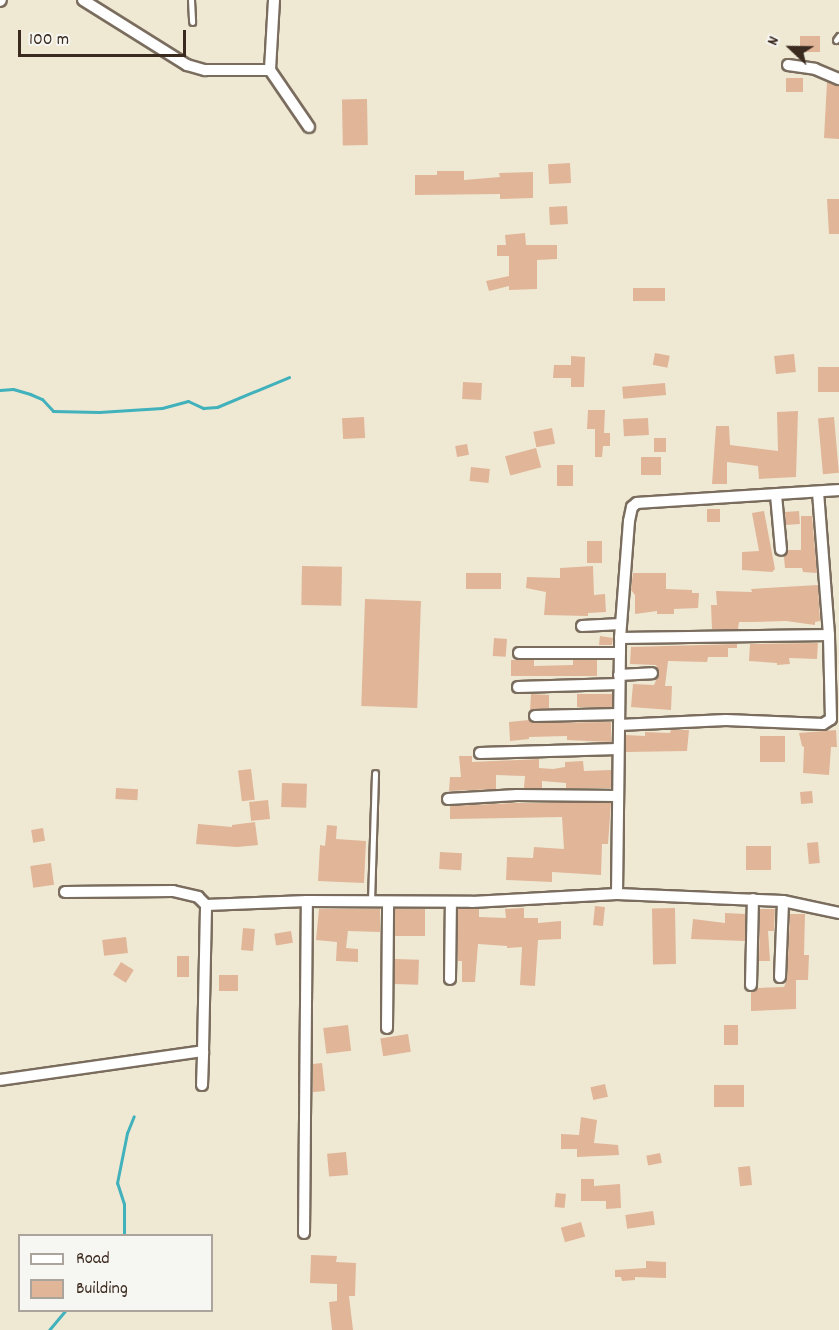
<!DOCTYPE html>
<html>
<head>
<meta charset="utf-8">
<style>
	body { margin:0 }
	#map { position:relative; width:839px; height:1330px; overflow:hidden; background:#efe9d4; font-family:Dekko,sans-serif }
	div>[style] { position:absolute }
	[style*='--x'] { left:calc(var(--x)*1px); top:calc(var(--y)*1px); width:calc(var(--w)*1px); rotate:calc(var(--a)*1deg) }
	.stream>* { height:3px; margin:-1.5px; padding:0 1.5px; transform-origin:1.5px; border-radius:1.5px; background:#41b1bb }
	.building>* { inset:0; background:#e0b598; transform-origin:0 0 }
	.roads { filter:drop-shadow(2px 0 #7a6d5e) drop-shadow(-2px 0 #7a6d5e) drop-shadow(0 2px #7a6d5e) drop-shadow(0 -2px #7a6d5e) }
	.service>* { height:5px; margin:-2.5px; padding:0 2.5px; transform-origin:2.5px; border-radius:2.5px; background:#fff }
	.minor>* { height:10px; margin:-5px; padding:0 5px; transform-origin:5px; border-radius:5px; background:#fff }
	span { translate:-50% -50%; white-space:nowrap; text-align:center; line-height:1.15; -webkit-text-stroke:4.5px #f6f6f2; paint-order:stroke }
	.legend { position:absolute; left:18px; top:1234px; width:195px; height:78px; box-sizing:border-box; background:#f6f6f2; border:2px solid #aba49d; margin:0; padding:8px 10px; list-style:none; font-size:18px; color:#3b2a1e }
	.legend li { display:flex; align-items:center; gap:12px; height:30px }
	.legend b { width:30px; border:2px solid #aba49d }
	.north { position:absolute; left:761px; top:18px; width:60px; height:60px; -webkit-text-stroke:4px #f6f6f2; paint-order:stroke; rotate:292deg; font-size:16px; font-weight:700; line-height:24px; text-align:center; color:#3b2a1e }
	.north::after { content:''; display:block; margin:auto; width:21px; height:27px; background:#3b2a1e; clip-path:polygon(50% 0,100% 100%,50% 72%,0 100%) }
	.scale { position:absolute; left:18px; top:30px; width:168px; height:27px; box-sizing:border-box; border:3px solid #3b2a1e; border-top:0; padding-left:8px; font-size:18px; line-height:21px; white-space:nowrap; color:#3b2a1e; -webkit-text-stroke:4px #f6f6f2; paint-order:stroke }
</style>
</head>
<body>
<div id="map">
	<div class="stream">
		<i style="--x:0;--y:390;--w:13;--a:-4"></i>
		<i style="--x:13;--y:389;--w:18;--a:16"></i>
		<i style="--x:30;--y:394;--w:13;--a:23"></i>
		<i style="--x:42;--y:399;--w:16;--a:47"></i>
		<i style="--x:53;--y:411;--w:46;--a:1.2"></i>
		<i style="--x:99;--y:412;--w:63;--a:-3.6"></i>
		<i style="--x:162;--y:408;--w:27;--a:-15"></i>
		<i style="--x:188;--y:401;--w:17;--a:25"></i>
		<i style="--x:203;--y:408;--w:14;--a:-4"></i>
		<i style="--x:217;--y:407;--w:78;--a:-22.6"></i>
		<i style="--x:124;--y:1236;--w:32;--a:-90"></i>
		<i style="--x:124;--y:1204;--w:22;--a:-108"></i>
		<i style="--x:117;--y:1183;--w:51;--a:-78.7"></i>
		<i style="--x:127;--y:1133;--w:18;--a:-68"></i>
		<i style="--x:49;--y:1330;--w:26;--a:-50"></i>
	</div>
	<div class="building">
		<i style="left:800px;top:36px;width:20px;height:16px"></i>
		<i style="left:786px;top:78px;width:17px;height:14px"></i>
		<i style="clip-path:polygon(827px 82px,839px 86px,839px 139px,824px 138px)"></i>
		<i style="left:367px;top:99px;width:46px;height:25px;rotate:89deg"></i>
		<i style="left:570px;top:163px;width:20px;height:22px;rotate:87deg"></i>
		<i style="clip-path:polygon(437px 171px,464px 171px,464px 180px,500px 177px,499px 173px,533px 172px,533px 198px,500px 199px,500px 194px,415px 195px,415px 175px,437px 175px)"></i>
		<i style="clip-path:polygon(827px 199px,839px 199px,839px 234px,829px 234px)"></i>
		<i style="left:567px;top:206px;width:18px;height:18px;rotate:87deg"></i>
		<i style="clip-path:polygon(525px 233px,526px 245px,557px 245px,557px 259px,537px 260px,537px 289px,509px 290px,509px 286px,489px 291px,486px 281px,509px 276px,509px 256px,497px 256px,497px 245px,506px 245px,505px 235px)"></i>
		<i style="left:665px;top:288px;width:13px;height:32px;rotate:90deg"></i>
		<i style="left:655px;top:353px;width:15px;height:12px;rotate:11deg"></i>
		<i style="left:794px;top:354px;width:18px;height:20px;rotate:84deg"></i>
		<i style="clip-path:polygon(571px 356px,585px 357px,584px 387px,571px 387px,571px 378px,553px 378px,554px 365px,571px 365px)"></i>
		<i style="left:839px;top:367px;width:25px;height:21px;rotate:90deg"></i>
		<i style="left:463px;top:382px;width:19px;height:17px;rotate:3deg"></i>
		<i style="left:665px;top:383px;width:12px;height:43px;rotate:85deg"></i>
		<i style="clip-path:polygon(588px 410px,605px 410px,604px 433px,610px 433px,610px 446px,603px 446px,602px 457px,595px 457px,595px 429px,587px 429px)"></i>
		<i style="clip-path:polygon(798px 411px,796px 477px,759px 479px,758px 466px,727px 462px,727px 484px,712px 484px,716px 426px,729px 426px,730px 445px,778px 451px,777px 412px)"></i>
		<i style="left:364px;top:417px;width:21px;height:22px;rotate:87deg"></i>
		<i style="left:834px;top:417px;width:56px;height:16px;rotate:85deg"></i>
		<i style="left:648px;top:418px;width:17px;height:25px;rotate:87deg"></i>
		<i style="left:552px;top:428px;width:16px;height:19px;rotate:79deg"></i>
		<i style="left:654px;top:438px;width:12px;height:14px"></i>
		<i style="left:467px;top:444px;width:11px;height:12px;rotate:80deg"></i>
		<i style="left:536px;top:448px;width:20px;height:32px;rotate:75deg"></i>
		<i style="left:661px;top:457px;width:18px;height:20px;rotate:90deg"></i>
		<i style="left:557px;top:465px;width:16px;height:21px"></i>
		<i style="left:471px;top:467px;width:19px;height:14px;rotate:6deg"></i>
		<i style="left:707px;top:509px;width:13px;height:13px"></i>
		<i style="clip-path:polygon(764px 511px,775px 569px,772px 572px,742px 570px,742px 552px,759px 551px,752px 513px)"></i>
		<i style="left:799px;top:511px;width:13px;height:14px;rotate:86deg"></i>
		<i style="clip-path:polygon(801px 516px,812px 516px,817px 573px,803px 572px,802px 568px,785px 568px,784px 557px,788px 550px,801px 550px)"></i>
		<i style="left:602px;top:541px;width:22px;height:15px;rotate:90deg"></i>
		<i style="left:302px;top:566px;width:40px;height:39px;rotate:1deg"></i>
		<i style="clip-path:polygon(593px 566px,594px 595px,605px 594px,606px 612px,588px 613px,588px 616px,544px 615px,546px 592px,526px 588px,527px 577px,560px 578px,560px 568px)"></i>
		<i style="left:466px;top:573px;width:35px;height:16px"></i>
		<i style="clip-path:polygon(633px 573px,666px 573px,666px 589px,692px 590px,692px 593px,699px 593px,698px 608px,674px 609px,674px 614px,657px 614px,657px 611px,635px 614px,635px 595px,631px 590px)"></i>
		<i style="clip-path:polygon(818px 585px,820px 621px,815px 622px,815px 625px,786px 621px,752px 622px,739px 622px,738px 629px,712px 629px,711px 605px,717px 605px,716px 591px,752px 592px,751px 589px)"></i>
		<i style="left:365px;top:599px;width:56px;height:107px;rotate:2deg"></i>
		<i style="clip-path:polygon(600px 636px,613px 638px,612px 645px,599px 645px)"></i>
		<i style="left:494px;top:638px;width:13px;height:18px;rotate:4deg"></i>
		<i style="clip-path:polygon(818px 643px,817px 659px,789px 658px,790px 664px,777px 665px,777px 663px,749px 661px,750px 644px)"></i>
		<i style="clip-path:polygon(737px 644px,737px 648px,728px 648px,728px 657px,708px 657px,707px 662px,668px 661px,665px 686px,672px 686px,671px 710px,631px 707px,633px 684px,654px 685px,659px 673px,656px 665px,630px 664px,631px 647px)"></i>
		<i style="clip-path:polygon(511px 660px,534px 660px,534px 666px,573px 665px,573px 660px,597px 660px,597px 676px,511px 676px)"></i>
		<i style="clip-path:polygon(531px 694px,549px 695px,549px 708px,530px 711px)"></i>
		<i style="left:577px;top:694px;width:35px;height:13px"></i>
		<i style="clip-path:polygon(529px 720px,535px 723px,611px 722px,611px 742px,567px 740px,567px 736px,529px 737px,529px 739px,510px 741px,509px 722px)"></i>
		<i style="clip-path:polygon(671px 730px,689px 730px,687px 751px,626px 752px,626px 735px,645px 736px,645px 732px,670px 733px)"></i>
		<i style="clip-path:polygon(836px 730px,837px 747px,831px 747px,829px 775px,803px 773px,804px 747px,802px 746px,799px 733px)"></i>
		<i style="left:785px;top:736px;width:26px;height:25px;rotate:90deg"></i>
		<i style="clip-path:polygon(459px 756px,472px 756px,472px 762px,539px 759px,539px 768px,553px 769px,565px 767px,565px 762px,583px 761px,584px 771px,611px 770px,611px 788px,566px 788px,566px 783px,542px 781px,542px 788px,524px 788px,525px 776px,496px 775px,496px 789px,449px 791px,450px 777px,461px 777px)"></i>
		<i style="left:251px;top:769px;width:31px;height:13px;rotate:83deg"></i>
		<i style="left:282px;top:783px;width:25px;height:24px;rotate:2deg"></i>
		<i style="left:116px;top:788px;width:22px;height:11px;rotate:3deg"></i>
		<i style="left:812px;top:791px;width:12px;height:12px;rotate:85deg"></i>
		<i style="left:268px;top:800px;width:19px;height:19px;rotate:84deg"></i>
		<i style="clip-path:polygon(516px 803px,611px 803px,608px 844px,602px 844px,601px 875px,552px 872px,552px 882px,506px 880px,507px 857px,533px 858px,534px 847px,564px 849px,562px 817px,450px 819px,450px 806px)"></i>
		<i style="clip-path:polygon(255px 822px,258px 845px,237px 847px,196px 844px,198px 824px,232px 827px,232px 825px)"></i>
		<i style="clip-path:polygon(327px 825px,337px 826px,336px 839px,366px 841px,364px 883px,318px 881px,320px 845px,325px 846px)"></i>
		<i style="left:43px;top:828px;width:13px;height:12px;rotate:81deg"></i>
		<i style="left:818px;top:842px;width:21px;height:11px;rotate:85deg"></i>
		<i style="left:746px;top:846px;width:25px;height:24px"></i>
		<i style="left:440px;top:852px;width:22px;height:17px;rotate:3deg"></i>
		<i style="left:51px;top:863px;width:22px;height:21px;rotate:82deg"></i>
		<i style="left:595px;top:906px;width:10px;height:19px;rotate:6deg"></i>
		<i style="clip-path:polygon(524px 908px,524px 918px,538px 918px,538px 923px,561px 921px,561px 939px,538px 940px,535px 986px,520px 985px,522px 947px,507px 948px,507px 946px,478px 944px,475px 982px,462px 982px,462px 961px,458px 961px,458px 909px,479px 909px,479px 917px,506px 918px,505px 909px)"></i>
		<i style="left:675px;top:908px;width:56px;height:23px;rotate:89deg"></i>
		<i style="clip-path:polygon(319px 909px,380px 909px,380px 932px,348px 931px,346px 948px,358px 949px,358px 962px,336px 961px,337px 942px,316px 940px)"></i>
		<i style="left:395px;top:909px;width:30px;height:27px"></i>
		<i style="clip-path:polygon(760px 909px,775px 909px,774px 931px,768px 931px,770px 961px,759px 961px)"></i>
		<i style="clip-path:polygon(725px 913px,745px 914px,745px 941px,691px 939px,693px 919px,725px 923px)"></i>
		<i style="clip-path:polygon(790px 914px,805px 914px,804px 955px,809px 955px,808px 980px,796px 980px,796px 1009px,751px 1011px,751px 992px,758px 988px,784px 987px,787px 980px)"></i>
		<i style="left:243px;top:928px;width:12px;height:22px;rotate:5deg"></i>
		<i style="left:291px;top:931px;width:12px;height:17px;rotate:81deg"></i>
		<i style="left:126px;top:937px;width:16px;height:24px;rotate:83deg"></i>
		<i style="left:177px;top:956px;width:12px;height:21px"></i>
		<i style="left:395px;top:959px;width:24px;height:25px;rotate:2deg"></i>
		<i style="left:121px;top:962px;width:15px;height:15px;rotate:32deg"></i>
		<i style="left:219px;top:975px;width:19px;height:16px"></i>
		<i style="left:348px;top:1025px;width:26px;height:25px;rotate:83deg"></i>
		<i style="left:724px;top:1025px;width:14px;height:20px"></i>
		<i style="left:408px;top:1034px;width:18px;height:28px;rotate:81deg"></i>
		<i style="clip-path:polygon(322px 1063px,325px 1091px,313px 1092px,313px 1064px)"></i>
		<i style="left:605px;top:1084px;width:13px;height:15px;rotate:77deg"></i>
		<i style="left:714px;top:1085px;width:30px;height:22px"></i>
		<i style="clip-path:polygon(581px 1117px,597px 1120px,594px 1143px,618px 1145px,619px 1155px,577px 1157px,577px 1149px,561px 1149px,561px 1134px,579px 1135px)"></i>
		<i style="left:346px;top:1152px;width:23px;height:19px;rotate:85deg"></i>
		<i style="left:660px;top:1153px;width:10px;height:14px;rotate:79deg"></i>
		<i style="left:750px;top:1166px;width:19px;height:12px;rotate:84deg"></i>
		<i style="clip-path:polygon(581px 1179px,594px 1179px,594px 1186px,620px 1184px,621px 1208px,606px 1209px,606px 1201px,581px 1201px)"></i>
		<i style="left:556px;top:1193px;width:10px;height:14px;rotate:6deg"></i>
		<i style="left:653px;top:1211px;width:14px;height:28px;rotate:82deg"></i>
		<i style="left:581px;top:1222px;width:15px;height:21px;rotate:74deg"></i>
		<i style="clip-path:polygon(311px 1255px,337px 1256px,336px 1262px,356px 1263px,355px 1296px,349px 1296px,353px 1330px,332px 1330px,329px 1302px,337px 1301px,337px 1284px,310px 1283px)"></i>
		<i style="clip-path:polygon(646px 1261px,666px 1262px,666px 1278px,635px 1277px,635px 1280px,622px 1281px,621px 1277px,615px 1277px,615px 1270px,646px 1268px)"></i>
	</div>
	<div class="roads">
		<div class="service">
			<i style="--x:191;--y:0;--w:22;--a:87"></i>
			<i style="--x:836;--y:40;--w:5;--a:-53"></i>
			<i style="--x:371;--y:901;--w:128;--a:-88.2"></i>
		</div>
		<div class="minor">
			<i style="--x:83;--y:0;--w:123;--a:32"></i>
			<i style="--x:187;--y:65;--w:19;--a:16"></i>
			<i style="--x:205;--y:70;--w:65;--a:0"></i>
			<i style="--x:274;--y:0;--w:70;--a:93.3"></i>
			<i style="--x:270;--y:70;--w:69;--a:55.6"></i>
			<i style="--x:0;--y:1;--w:1;--a:-45"></i>
			<i style="--x:788;--y:65;--w:27;--a:8"></i>
			<i style="--x:815;--y:69;--w:26;--a:23"></i>
			<i style="--x:776;--y:495;--w:55;--a:84.8"></i>
			<i style="--x:582;--y:626;--w:39;--a:-3"></i>
			<i style="--x:620;--y:638;--w:209;--a:-0.8"></i>
			<i style="--x:519;--y:653;--w:101;--a:0"></i>
			<i style="--x:619;--y:675;--w:33;--a:-3"></i>
			<i style="--x:518;--y:687;--w:101;--a:-1.7"></i>
			<i style="--x:535;--y:716;--w:84;--a:-1.4"></i>
			<i style="--x:619;--y:725;--w:107;--a:-2.7"></i>
			<i style="--x:726;--y:720;--w:97;--a:2.4"></i>
			<i style="--x:823;--y:724;--w:9;--a:-32"></i>
			<i style="--x:831;--y:719;--w:84;--a:-91.4"></i>
			<i style="--x:829;--y:635;--w:142;--a:-94.4"></i>
			<i style="--x:480;--y:753;--w:138;--a:-1.7"></i>
			<i style="--x:448;--y:799;--w:69;--a:-3.3"></i>
			<i style="--x:517;--y:795;--w:101;--a:0.6"></i>
			<i style="--x:65;--y:892;--w:108;--a:-0.5"></i>
			<i style="--x:173;--y:891;--w:26;--a:13"></i>
			<i style="--x:198;--y:897;--w:11;--a:45"></i>
			<i style="--x:617;--y:894;--w:256;--a:-89.3"></i>
			<i style="--x:620;--y:638;--w:117;--a:-85.6"></i>
			<i style="--x:629;--y:521;--w:14;--a:-78"></i>
			<i style="--x:632;--y:507;--w:6;--a:-39"></i>
			<i style="--x:637;--y:503;--w:202;--a:-3.7"></i>
			<i style="--x:780;--y:977;--w:76;--a:-87.7"></i>
			<i style="--x:450;--y:979;--w:77;--a:-89.3"></i>
			<i style="--x:751;--y:985;--w:86;--a:-88.7"></i>
			<i style="--x:387;--y:1028;--w:125;--a:-89.5"></i>
			<i style="--x:0;--y:1080;--w:205;--a:-8.1"></i>
			<i style="--x:203;--y:1051;--w:146;--a:-88.8"></i>
			<i style="--x:206;--y:905;--w:101;--a:-2.3"></i>
			<i style="--x:307;--y:901;--w:165;--a:0.3"></i>
			<i style="--x:472;--y:902;--w:145;--a:-3.2"></i>
			<i style="--x:617;--y:894;--w:166;--a:2.4"></i>
			<i style="--x:783;--y:901;--w:57;--a:12.1"></i>
			<i style="--x:202;--y:1085;--w:34;--a:-88"></i>
			<i style="--x:304;--y:1233;--w:332;--a:-89.5"></i>
		</div>
	</div>
	<ul class="legend">
	<li><b style="height:8px;background:#fff"></b>Road</li>
	<li><b style="height:16px;background:#e0b598"></b>Building</li>
	</ul>
	<div class="north">N</div>
	<div class="scale">100 m</div>
</div>
</body>
</html>
